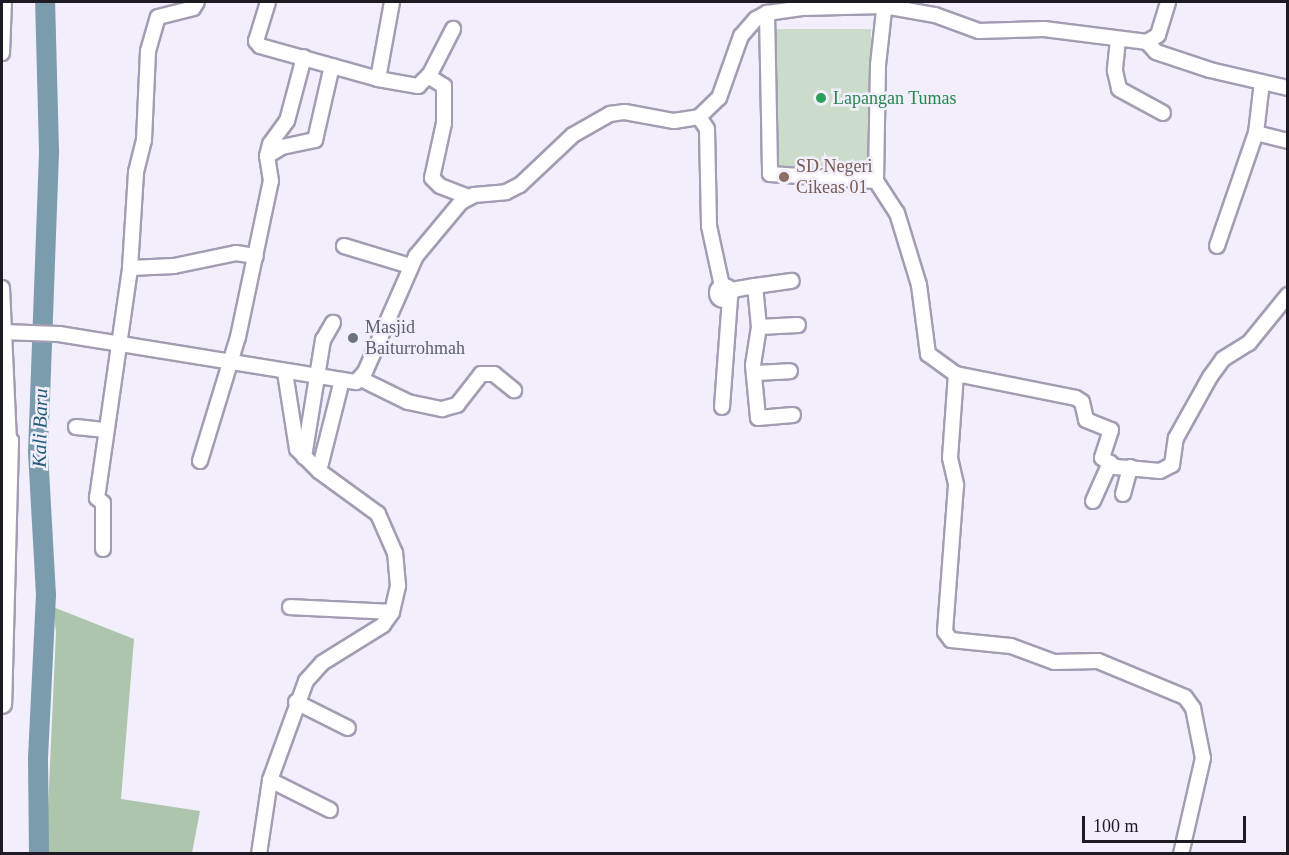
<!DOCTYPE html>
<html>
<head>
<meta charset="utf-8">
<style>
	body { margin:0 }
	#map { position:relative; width:1289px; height:855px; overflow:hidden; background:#f2eefc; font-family:"Times New Roman",serif }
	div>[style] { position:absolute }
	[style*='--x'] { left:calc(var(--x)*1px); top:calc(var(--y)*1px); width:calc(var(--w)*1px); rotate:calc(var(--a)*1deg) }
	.green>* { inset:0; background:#cbddca; transform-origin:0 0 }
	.forest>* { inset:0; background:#acc5ac }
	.river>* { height:20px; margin:-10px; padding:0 10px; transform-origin:10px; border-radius:10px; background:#7b9cad }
	.roads { filter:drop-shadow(2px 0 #a39db3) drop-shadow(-2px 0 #a39db3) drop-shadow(0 2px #a39db3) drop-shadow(0 -2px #a39db3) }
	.street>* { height:14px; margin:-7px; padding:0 7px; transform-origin:7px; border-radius:7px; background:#fff }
	.street>.ring { margin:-7px; padding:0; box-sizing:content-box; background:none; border:14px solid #fff; border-radius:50% }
	.secondary>* { height:18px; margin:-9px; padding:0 9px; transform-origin:9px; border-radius:9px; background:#fff }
	.dots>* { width:16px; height:16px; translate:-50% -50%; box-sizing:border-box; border:3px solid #f2eefc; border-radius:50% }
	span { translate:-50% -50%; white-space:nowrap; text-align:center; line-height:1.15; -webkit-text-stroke:5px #f2eefc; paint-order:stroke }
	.leisure-label { font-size:18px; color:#27864d }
	.left { translate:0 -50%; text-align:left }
	.education-label { font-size:18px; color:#785e54 }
	.worship-label { font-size:18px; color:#5b616d }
	.water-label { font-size:20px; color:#235e78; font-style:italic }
	.frame { position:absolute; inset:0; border:3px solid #1d1a23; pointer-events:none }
	.scale { position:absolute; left:1082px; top:816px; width:164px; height:27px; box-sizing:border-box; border:3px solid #1d1a23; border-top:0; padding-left:8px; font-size:18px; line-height:21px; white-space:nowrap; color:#1d1a23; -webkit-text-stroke:4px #f2eefc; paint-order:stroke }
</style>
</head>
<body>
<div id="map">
	<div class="green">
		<i style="left:772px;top:29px;width:99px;height:137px"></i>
	</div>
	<div class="forest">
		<i style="clip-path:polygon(53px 607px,134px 639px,121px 799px,200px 811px,192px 853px,46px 853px,56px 632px)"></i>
	</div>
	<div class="river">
		<i style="--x:39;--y:854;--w:96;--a:-90.6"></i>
		<i style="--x:38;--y:758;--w:163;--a:-87.2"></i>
		<i style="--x:46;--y:595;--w:142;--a:-93.2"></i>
		<i style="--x:38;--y:453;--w:302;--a:-87.9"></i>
		<i style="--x:49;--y:151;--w:149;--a:-91.5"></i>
	</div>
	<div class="roads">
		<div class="street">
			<i style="--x:268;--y:2;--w:41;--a:107.1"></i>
			<i style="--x:256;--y:41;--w:6;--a:51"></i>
			<i style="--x:260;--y:46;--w:123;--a:15.6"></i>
			<i style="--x:378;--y:79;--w:78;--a:-79.7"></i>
			<i style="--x:767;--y:13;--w:161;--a:88.9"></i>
			<i style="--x:770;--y:174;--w:106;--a:3.8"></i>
			<i style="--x:876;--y:181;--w:38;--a:57"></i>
			<i style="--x:897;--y:213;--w:75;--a:73"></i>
			<i style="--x:919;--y:285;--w:70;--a:82.6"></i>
			<i style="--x:928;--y:354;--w:34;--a:36"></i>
			<i style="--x:956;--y:374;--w:84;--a:94.1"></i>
			<i style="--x:950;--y:458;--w:28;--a:77"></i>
			<i style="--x:956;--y:485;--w:147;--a:94.3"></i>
			<i style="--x:945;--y:632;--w:10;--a:53"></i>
			<i style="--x:951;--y:640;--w:60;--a:5.7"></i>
			<i style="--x:1011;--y:646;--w:46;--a:20.4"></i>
			<i style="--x:1054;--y:662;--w:44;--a:-1.3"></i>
			<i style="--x:1098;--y:661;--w:94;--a:22.5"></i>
			<i style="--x:1185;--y:697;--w:14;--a:54"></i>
			<i style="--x:1193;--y:708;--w:51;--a:78.7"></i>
			<i style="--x:1203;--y:758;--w:98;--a:102.9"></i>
			<i style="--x:1118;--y:40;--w:31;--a:96"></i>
			<i style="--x:1115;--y:71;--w:18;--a:77"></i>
			<i style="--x:1119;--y:89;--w:50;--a:28.6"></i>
			<i style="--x:1147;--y:42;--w:13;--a:48"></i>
			<i style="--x:1156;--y:52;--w:57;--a:18.4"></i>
			<i style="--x:1210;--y:70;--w:80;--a:13"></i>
			<i style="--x:2;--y:53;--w:51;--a:-87.8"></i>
			<i style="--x:429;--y:76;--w:53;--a:-62.9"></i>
			<i style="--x:378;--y:79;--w:41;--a:9.9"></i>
			<i style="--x:418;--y:86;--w:14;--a:-45"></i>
			<i style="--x:428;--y:76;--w:19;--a:32"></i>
			<i style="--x:444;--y:86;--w:37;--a:90"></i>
			<i style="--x:444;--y:123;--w:56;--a:102.3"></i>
			<i style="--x:432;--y:178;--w:11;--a:45"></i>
			<i style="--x:440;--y:186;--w:30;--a:21"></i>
			<i style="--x:699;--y:117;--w:14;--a:56"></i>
			<i style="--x:707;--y:129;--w:97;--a:88.8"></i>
			<i style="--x:709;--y:226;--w:61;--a:77.8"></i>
			<i style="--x:1256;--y:133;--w:33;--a:14"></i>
			<i style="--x:267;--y:156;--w:17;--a:-31"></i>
			<i style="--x:282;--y:147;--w:34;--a:-12"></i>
			<i style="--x:315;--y:140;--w:76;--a:-77.1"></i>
			<i style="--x:876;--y:181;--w:116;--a:-89"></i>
			<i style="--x:878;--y:65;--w:63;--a:-83.7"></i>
			<i style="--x:344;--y:246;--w:69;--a:16.9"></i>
			<i style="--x:1217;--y:246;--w:120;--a:-71"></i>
			<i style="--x:1256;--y:133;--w:51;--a:-83.3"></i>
			<i style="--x:130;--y:268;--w:44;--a:-2.6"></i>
			<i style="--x:174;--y:266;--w:63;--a:-11.8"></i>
			<i style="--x:236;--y:253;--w:20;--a:9"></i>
			<i class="ring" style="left:717px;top:286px;width:0;height:0"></i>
			<i style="--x:755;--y:286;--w:37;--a:-8"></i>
			<i style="--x:2;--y:288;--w:153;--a:87.4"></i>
			<i style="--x:732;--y:290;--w:23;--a:-10"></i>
			<i style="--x:755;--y:286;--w:41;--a:84.4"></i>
			<i style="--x:759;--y:327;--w:38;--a:99"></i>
			<i style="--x:753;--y:365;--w:53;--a:84.6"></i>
			<i style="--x:758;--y:418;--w:35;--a:-5"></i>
			<i style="--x:759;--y:327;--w:39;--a:-3"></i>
			<i style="--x:2;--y:332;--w:57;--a:2"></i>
			<i style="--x:59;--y:334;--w:301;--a:9.2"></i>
			<i style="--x:356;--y:382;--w:13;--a:-48"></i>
			<i style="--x:365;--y:372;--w:127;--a:-66.3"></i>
			<i style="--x:416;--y:256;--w:70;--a:-50.2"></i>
			<i style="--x:461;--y:202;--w:15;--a:-28"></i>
			<i style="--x:474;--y:195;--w:32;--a:-5"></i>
			<i style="--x:506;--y:192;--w:16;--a:-27"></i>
			<i style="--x:520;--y:185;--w:73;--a:-43.3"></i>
			<i style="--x:573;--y:135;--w:43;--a:-29.6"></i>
			<i style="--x:610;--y:114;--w:15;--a:-8"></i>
			<i style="--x:625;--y:112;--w:50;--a:10.4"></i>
			<i style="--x:674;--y:121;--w:25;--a:-9"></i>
			<i style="--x:699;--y:117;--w:28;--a:-44"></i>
			<i style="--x:719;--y:98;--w:66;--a:-70.5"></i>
			<i style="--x:741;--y:36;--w:23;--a:-49"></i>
			<i style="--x:756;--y:19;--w:13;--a:-29"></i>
			<i style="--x:767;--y:13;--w:35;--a:-8"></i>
			<i style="--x:802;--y:8;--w:82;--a:-1.4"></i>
			<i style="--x:884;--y:6;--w:52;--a:10"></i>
			<i style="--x:935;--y:15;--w:47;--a:20"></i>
			<i style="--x:979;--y:31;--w:65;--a:-1.8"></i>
			<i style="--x:1044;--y:29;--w:104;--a:7.2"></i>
			<i style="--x:1147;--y:42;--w:13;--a:-32"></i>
			<i style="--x:1158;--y:35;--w:34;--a:-73"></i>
			<i style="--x:755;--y:373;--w:35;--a:-3"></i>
			<i style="--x:956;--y:374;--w:122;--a:11.3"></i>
			<i style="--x:1076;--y:398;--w:7;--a:34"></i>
			<i style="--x:1082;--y:402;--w:18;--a:77"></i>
			<i style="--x:1086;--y:420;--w:27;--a:22"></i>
			<i style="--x:1111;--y:430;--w:29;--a:108"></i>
			<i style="--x:1102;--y:458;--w:17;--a:33"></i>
			<i style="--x:1116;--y:467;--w:44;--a:5.2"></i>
			<i style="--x:1160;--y:471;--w:13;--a:-27"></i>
			<i style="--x:1172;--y:465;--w:27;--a:-82"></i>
			<i style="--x:1176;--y:438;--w:70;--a:-60.9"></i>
			<i style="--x:1210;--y:377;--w:22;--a:-54"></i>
			<i style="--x:1223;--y:359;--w:31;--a:-32"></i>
			<i style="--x:1249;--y:343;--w:62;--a:-50.9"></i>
			<i style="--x:361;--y:379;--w:52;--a:26.1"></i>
			<i style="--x:408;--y:402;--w:35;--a:12"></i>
			<i style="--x:442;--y:409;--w:16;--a:-15"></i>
			<i style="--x:457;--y:405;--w:39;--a:-52"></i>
			<i style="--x:481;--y:374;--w:13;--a:0"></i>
			<i style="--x:494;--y:374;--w:26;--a:39"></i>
			<i style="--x:722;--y:407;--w:109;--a:-85.8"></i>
			<i style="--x:76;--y:427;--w:30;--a:6"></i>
			<i style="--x:304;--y:457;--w:119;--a:-80.8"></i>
			<i style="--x:323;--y:340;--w:20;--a:-60"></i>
			<i style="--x:200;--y:461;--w:130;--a:-73"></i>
			<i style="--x:238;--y:337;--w:159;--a:-78.1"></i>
			<i style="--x:271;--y:181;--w:25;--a:-99"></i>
			<i style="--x:267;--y:156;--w:12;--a:-76"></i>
			<i style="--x:270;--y:144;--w:29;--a:-54"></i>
			<i style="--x:287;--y:121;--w:66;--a:-75.1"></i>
			<i style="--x:319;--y:471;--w:94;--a:-75.8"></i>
			<i style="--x:1123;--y:494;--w:28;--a:-75"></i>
			<i style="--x:1093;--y:501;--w:42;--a:-65.9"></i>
			<i style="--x:103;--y:549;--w:46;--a:-90"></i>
			<i style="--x:103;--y:503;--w:8;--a:-140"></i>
			<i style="--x:97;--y:498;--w:232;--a:-81.8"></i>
			<i style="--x:130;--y:268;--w:96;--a:-86.4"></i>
			<i style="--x:136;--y:172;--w:33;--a:-76"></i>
			<i style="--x:144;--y:140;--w:89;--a:-87.4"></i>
			<i style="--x:148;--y:51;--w:35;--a:-74"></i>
			<i style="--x:158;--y:17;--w:36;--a:-14"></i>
			<i style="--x:193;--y:8;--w:7;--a:-56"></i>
			<i style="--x:290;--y:607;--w:102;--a:2.8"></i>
			<i style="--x:296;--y:702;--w:58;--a:26.6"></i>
			<i style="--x:270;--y:780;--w:67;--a:26.6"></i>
			<i style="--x:259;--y:854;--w:75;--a:-81.5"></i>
			<i style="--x:270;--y:780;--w:105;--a:-70"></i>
			<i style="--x:306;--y:681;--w:24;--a:-48"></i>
			<i style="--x:322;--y:663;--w:72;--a:-31.9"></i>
			<i style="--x:383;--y:625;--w:16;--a:-55"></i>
			<i style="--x:392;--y:612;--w:27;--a:-77"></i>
			<i style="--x:398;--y:586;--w:33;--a:-95"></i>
			<i style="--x:395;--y:553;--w:43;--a:-113.6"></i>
			<i style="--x:378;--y:514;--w:73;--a:-143.9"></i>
			<i style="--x:319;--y:471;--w:31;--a:-135"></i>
			<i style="--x:297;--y:449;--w:78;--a:-98.9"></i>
		</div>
		<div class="secondary">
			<i style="--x:2;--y:441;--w:7;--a:0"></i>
			<i style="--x:9;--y:441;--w:263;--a:91.5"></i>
		</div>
	</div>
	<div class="dots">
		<i style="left:821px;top:98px;background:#2e9e5b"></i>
		<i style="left:784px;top:177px;background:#8d6e63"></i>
		<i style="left:353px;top:338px;background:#6b7280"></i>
	</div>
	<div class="leisure-label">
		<span class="left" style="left:833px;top:98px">Lapangan Tumas</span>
	</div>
	<div class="education-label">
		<span class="left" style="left:796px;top:177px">SD Negeri<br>Cikeas 01</span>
	</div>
	<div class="worship-label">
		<span class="left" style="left:365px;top:338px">Masjid<br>Baiturrohmah</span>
	</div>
	<div class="water-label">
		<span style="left:40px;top:428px;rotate:-89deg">Kali Baru</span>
	</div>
	<div class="frame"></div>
	<div class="scale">100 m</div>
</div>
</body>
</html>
